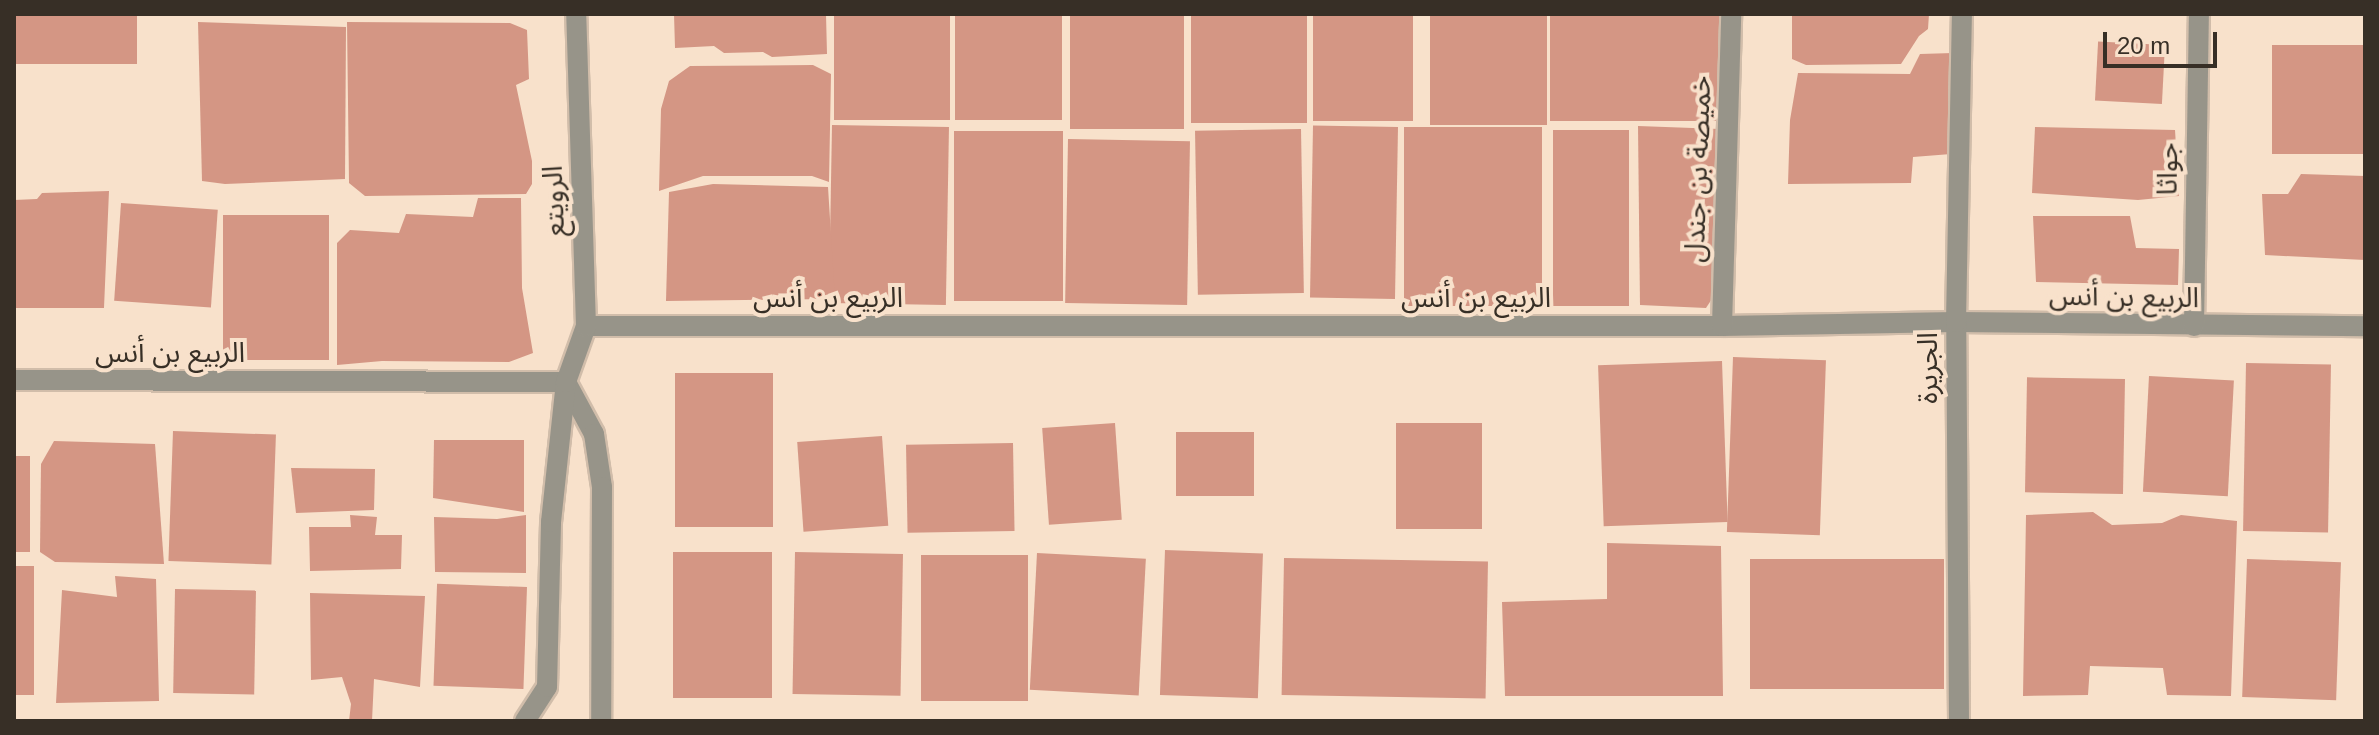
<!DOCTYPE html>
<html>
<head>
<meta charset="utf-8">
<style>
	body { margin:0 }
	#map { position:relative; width:2379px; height:735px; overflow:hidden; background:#f8e1cb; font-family:Arial,"Noto Sans Arabic",sans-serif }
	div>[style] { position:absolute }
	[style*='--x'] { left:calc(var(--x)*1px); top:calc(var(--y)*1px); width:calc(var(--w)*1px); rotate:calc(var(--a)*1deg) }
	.building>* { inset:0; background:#d49684; transform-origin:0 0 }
	.roads { filter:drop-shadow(2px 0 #d1bdaa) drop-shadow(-2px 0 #d1bdaa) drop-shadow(0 2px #d1bdaa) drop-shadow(0 -2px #d1bdaa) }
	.minor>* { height:20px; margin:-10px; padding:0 10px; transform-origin:10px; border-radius:10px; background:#979489 }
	span { translate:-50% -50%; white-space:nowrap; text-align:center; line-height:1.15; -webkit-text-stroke:8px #f8e1cb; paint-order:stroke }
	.street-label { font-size:28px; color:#372f26 }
	.frame { position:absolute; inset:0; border:16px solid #372f26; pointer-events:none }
	.scale { position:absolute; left:2103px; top:32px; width:114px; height:36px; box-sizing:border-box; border:4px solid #372f26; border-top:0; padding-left:10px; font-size:24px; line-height:28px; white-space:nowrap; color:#372f26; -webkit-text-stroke:6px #f8e1cb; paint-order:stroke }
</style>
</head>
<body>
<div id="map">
	<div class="building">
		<i style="left:14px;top:14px;width:123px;height:50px"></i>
		<i style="clip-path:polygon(674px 14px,826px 14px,827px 54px,772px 57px,763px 52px,724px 53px,714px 46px,675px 48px)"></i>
		<i style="left:834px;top:14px;width:116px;height:106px"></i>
		<i style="left:955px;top:14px;width:107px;height:106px"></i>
		<i style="left:1070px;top:14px;width:114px;height:115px"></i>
		<i style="left:1191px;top:14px;width:116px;height:109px"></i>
		<i style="left:1313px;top:14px;width:100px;height:107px"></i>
		<i style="left:1430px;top:14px;width:117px;height:111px"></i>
		<i style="left:1550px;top:14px;width:172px;height:107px"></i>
		<i style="clip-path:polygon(1792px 14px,1929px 14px,1928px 29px,1919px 36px,1901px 64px,1806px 65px,1792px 59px)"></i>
		<i style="clip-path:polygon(198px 22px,346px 27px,345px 179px,225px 184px,202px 181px)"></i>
		<i style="clip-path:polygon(347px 22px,510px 23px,527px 30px,529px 79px,516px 85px,532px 161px,532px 184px,526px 194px,365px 196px,349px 183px)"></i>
		<i style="left:2165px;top:45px;width:59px;height:67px;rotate:93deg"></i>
		<i style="left:2365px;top:45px;width:109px;height:93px;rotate:90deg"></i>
		<i style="clip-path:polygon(1953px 53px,1959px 108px,1949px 137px,1951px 154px,1913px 157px,1911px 183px,1788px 184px,1790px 120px,1798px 73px,1910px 74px,1920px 54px)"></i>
		<i style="clip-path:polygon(813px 65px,831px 74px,829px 182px,812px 176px,703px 176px,659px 191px,661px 109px,669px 81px,690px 66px)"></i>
		<i style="left:832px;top:125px;width:117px;height:178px;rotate:1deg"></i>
		<i style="clip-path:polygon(1638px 126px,1720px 129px,1723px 282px,1706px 308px,1640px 305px)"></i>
		<i style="left:1398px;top:127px;width:172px;height:85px;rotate:91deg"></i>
		<i style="left:1542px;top:127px;width:179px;height:138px;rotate:90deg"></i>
		<i style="clip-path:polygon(2035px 127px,2175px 130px,2179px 196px,2138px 200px,2032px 193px)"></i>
		<i style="left:1301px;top:129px;width:164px;height:106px;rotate:89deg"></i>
		<i style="left:1553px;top:130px;width:76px;height:176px"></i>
		<i style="left:954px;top:131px;width:109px;height:170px"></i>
		<i style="left:1068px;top:139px;width:122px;height:164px;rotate:1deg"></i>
		<i style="clip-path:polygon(2301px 174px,2365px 176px,2365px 260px,2265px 255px,2262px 194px,2288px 194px)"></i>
		<i style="clip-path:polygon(713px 184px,828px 187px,835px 299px,666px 301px,669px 192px)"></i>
		<i style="clip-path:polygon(109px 191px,104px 308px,14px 308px,14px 200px,37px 199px,42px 193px)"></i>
		<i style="clip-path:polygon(478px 198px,521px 198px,522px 288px,533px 353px,509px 362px,382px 361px,337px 365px,337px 243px,350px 230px,399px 233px,406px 214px,473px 217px)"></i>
		<i style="left:121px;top:203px;width:97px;height:98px;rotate:4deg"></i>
		<i style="left:223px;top:215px;width:106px;height:145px"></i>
		<i style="clip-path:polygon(2033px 216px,2130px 216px,2136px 248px,2179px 249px,2178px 285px,2036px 282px)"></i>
		<i style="left:1733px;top:357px;width:93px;height:175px;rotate:2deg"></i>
		<i style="left:1722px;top:361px;width:161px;height:124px;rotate:88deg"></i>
		<i style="left:2246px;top:363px;width:85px;height:168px;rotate:1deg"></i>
		<i style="left:675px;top:373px;width:98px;height:154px"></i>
		<i style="left:2149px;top:376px;width:85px;height:116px;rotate:3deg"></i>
		<i style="left:2125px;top:379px;width:115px;height:98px;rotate:91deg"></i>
		<i style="left:1115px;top:423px;width:97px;height:73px;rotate:86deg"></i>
		<i style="left:1396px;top:423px;width:86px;height:106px"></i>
		<i style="left:173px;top:431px;width:103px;height:130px;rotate:2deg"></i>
		<i style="left:1254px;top:432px;width:64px;height:78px;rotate:90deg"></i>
		<i style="left:882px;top:436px;width:90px;height:85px;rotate:86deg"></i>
		<i style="clip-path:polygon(434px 440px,524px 440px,524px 512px,433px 498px)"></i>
		<i style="clip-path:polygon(54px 441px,155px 444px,164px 564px,55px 562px,40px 552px,41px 464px)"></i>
		<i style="left:1013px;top:443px;width:88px;height:107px;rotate:89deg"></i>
		<i style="left:14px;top:456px;width:16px;height:96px"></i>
		<i style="clip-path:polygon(291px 468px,375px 469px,374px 510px,296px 513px)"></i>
		<i style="clip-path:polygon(2093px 512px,2112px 525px,2162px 523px,2181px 515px,2237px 521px,2231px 696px,2167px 695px,2163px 668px,2090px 666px,2088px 695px,2023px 696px,2026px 515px)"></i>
		<i style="clip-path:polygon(350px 515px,377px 517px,375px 535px,402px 535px,401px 569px,310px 571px,309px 527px,351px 527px)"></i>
		<i style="clip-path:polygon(526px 515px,526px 573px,435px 572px,434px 517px,497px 519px)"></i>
		<i style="clip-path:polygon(1607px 543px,1721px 546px,1723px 696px,1505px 696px,1502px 602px,1607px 599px)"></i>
		<i style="left:1165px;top:550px;width:98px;height:145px;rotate:2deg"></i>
		<i style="left:772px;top:552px;width:146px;height:99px;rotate:90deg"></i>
		<i style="left:795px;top:552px;width:108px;height:142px;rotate:1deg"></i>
		<i style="left:1037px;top:553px;width:109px;height:137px;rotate:3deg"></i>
		<i style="left:921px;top:555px;width:107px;height:146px"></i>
		<i style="left:1284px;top:558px;width:204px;height:137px;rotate:1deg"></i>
		<i style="left:1750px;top:559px;width:194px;height:130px"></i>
		<i style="left:2247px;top:559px;width:94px;height:138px;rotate:2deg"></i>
		<i style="left:14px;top:566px;width:20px;height:129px"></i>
		<i style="clip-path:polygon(115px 576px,156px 579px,159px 701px,56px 703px,62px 590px,117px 597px)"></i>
		<i style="left:527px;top:587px;width:102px;height:90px;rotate:92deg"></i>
		<i style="left:175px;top:589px;width:81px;height:104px;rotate:1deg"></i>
		<i style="clip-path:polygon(310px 593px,425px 596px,420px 687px,374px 679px,372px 721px,349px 721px,351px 704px,342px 677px,311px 680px)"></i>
	</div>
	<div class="roads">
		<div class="minor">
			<i style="--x:586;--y:326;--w:1136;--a:0"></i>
			<i style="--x:1722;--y:326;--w:234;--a:-1"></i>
			<i style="--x:1956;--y:322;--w:409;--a:0.6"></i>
			<i style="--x:1722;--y:326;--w:312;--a:-88.3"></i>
			<i style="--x:2194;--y:326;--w:312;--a:-89.1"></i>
			<i style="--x:14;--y:380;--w:552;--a:0.21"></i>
			<i style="--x:566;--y:382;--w:59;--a:61.7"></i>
			<i style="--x:594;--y:434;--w:54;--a:81.4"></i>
			<i style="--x:602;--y:487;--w:234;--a:90.2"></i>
			<i style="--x:525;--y:721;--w:40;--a:-57.1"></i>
			<i style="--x:547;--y:687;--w:165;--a:-88.6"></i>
			<i style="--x:551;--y:522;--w:141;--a:-83.9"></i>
			<i style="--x:566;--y:382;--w:59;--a:-70.3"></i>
			<i style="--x:586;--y:326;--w:312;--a:-91.8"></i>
			<i style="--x:1959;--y:721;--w:399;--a:-90.4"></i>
			<i style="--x:1956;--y:322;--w:308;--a:-88.9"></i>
		</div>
	</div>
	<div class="street-label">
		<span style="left:1698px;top:169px;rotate:-88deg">خميصة بن جندل</span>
		<span style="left:2168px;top:169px;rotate:-89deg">جواثا</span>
		<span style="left:554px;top:201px;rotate:-92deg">الرويتع</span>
		<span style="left:2124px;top:297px;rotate:1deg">الربيع بن أنس</span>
		<span style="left:828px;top:298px">الربيع بن أنس</span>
		<span style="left:1476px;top:298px">الربيع بن أنس</span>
		<span style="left:170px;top:353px">الربيع بن أنس</span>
		<span style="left:1928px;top:368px;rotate:-90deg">الجريرة</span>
	</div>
	<div class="frame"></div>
	<div class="scale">20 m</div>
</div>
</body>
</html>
